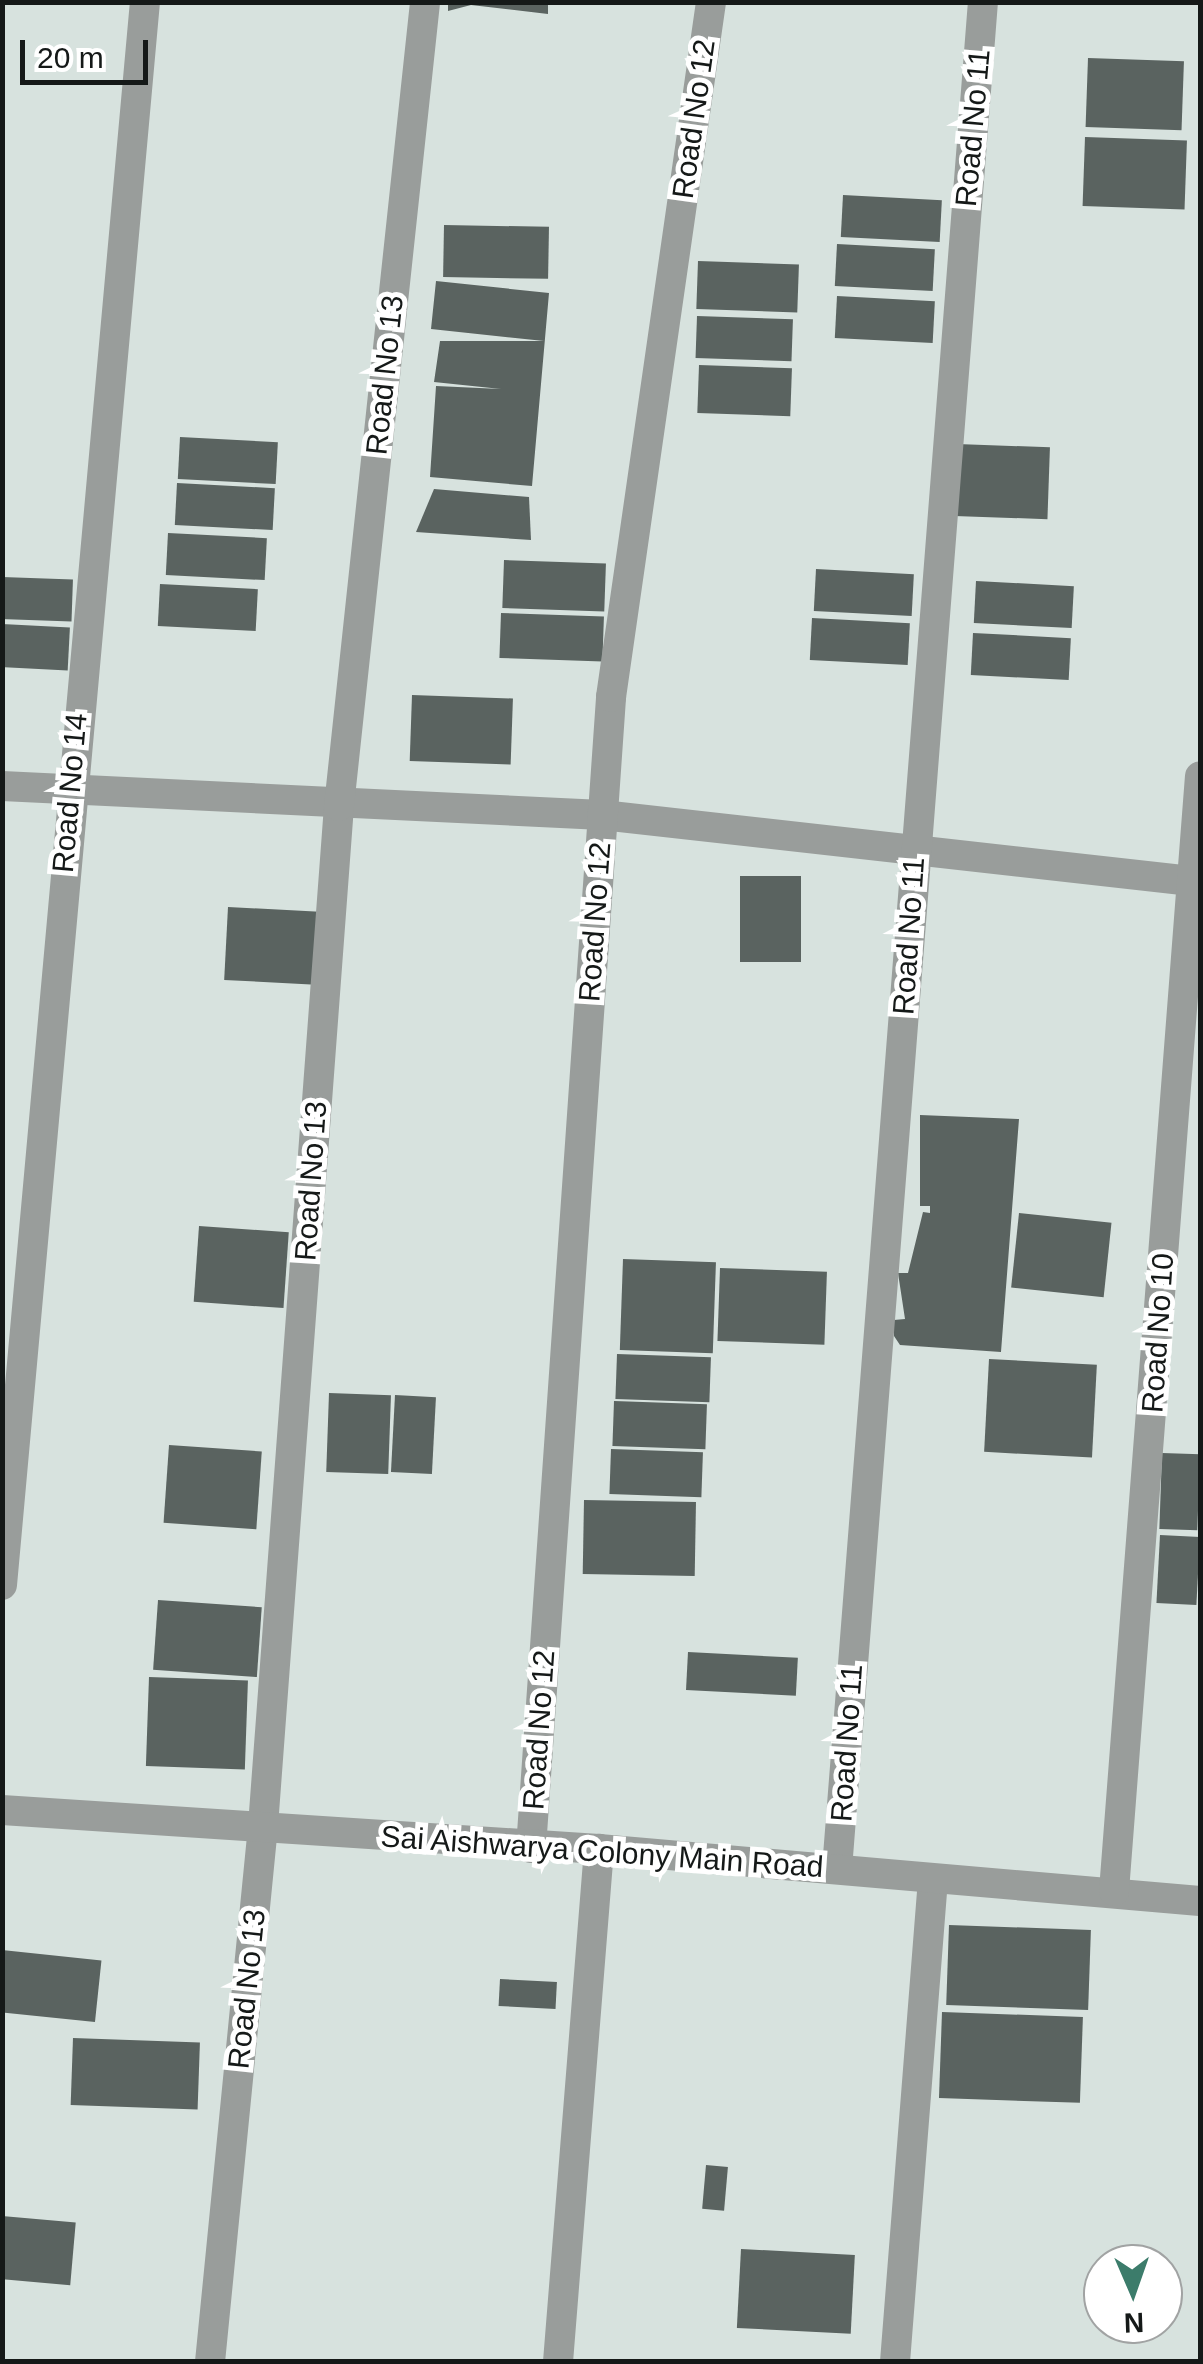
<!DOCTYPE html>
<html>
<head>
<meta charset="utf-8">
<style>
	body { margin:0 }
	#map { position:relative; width:1203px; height:2364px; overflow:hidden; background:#d7e2de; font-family:Arial,sans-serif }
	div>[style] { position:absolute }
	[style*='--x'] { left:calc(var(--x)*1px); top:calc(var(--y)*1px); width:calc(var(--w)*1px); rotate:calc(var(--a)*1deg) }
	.building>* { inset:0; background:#5a6360; transform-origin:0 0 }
	.minor>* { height:30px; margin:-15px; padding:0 15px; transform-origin:15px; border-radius:15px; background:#999d9b }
	.tertiary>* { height:30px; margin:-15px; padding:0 15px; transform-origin:15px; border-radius:15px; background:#999d9b }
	span { translate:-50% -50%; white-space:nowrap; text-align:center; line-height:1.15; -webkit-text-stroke:10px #fff; paint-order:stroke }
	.street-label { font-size:30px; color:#151918 }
	.frame { position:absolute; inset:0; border:5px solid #151918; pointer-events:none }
	.north { position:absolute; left:1083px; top:2244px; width:100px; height:100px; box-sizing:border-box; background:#fff; border:2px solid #a1a3a3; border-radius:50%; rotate:178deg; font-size:28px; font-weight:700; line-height:40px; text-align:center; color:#151918 }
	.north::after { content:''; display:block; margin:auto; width:35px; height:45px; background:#3c7c6b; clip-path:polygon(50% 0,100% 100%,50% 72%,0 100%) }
	.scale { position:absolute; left:20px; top:40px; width:128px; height:45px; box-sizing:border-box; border:5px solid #151918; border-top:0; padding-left:12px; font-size:30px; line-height:35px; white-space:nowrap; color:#151918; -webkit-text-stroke:8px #fff; paint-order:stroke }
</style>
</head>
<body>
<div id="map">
	<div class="building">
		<i style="clip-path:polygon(448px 2px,548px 2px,548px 14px,471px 5px,448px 11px)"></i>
		<i style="left:1088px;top:58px;width:96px;height:69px;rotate:2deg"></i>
		<i style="left:1085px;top:137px;width:102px;height:69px;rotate:2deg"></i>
		<i style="left:843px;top:195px;width:99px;height:42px;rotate:3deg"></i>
		<i style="left:444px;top:225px;width:105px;height:52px;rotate:1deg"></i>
		<i style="left:837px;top:244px;width:98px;height:42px;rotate:3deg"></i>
		<i style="left:698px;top:261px;width:101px;height:48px;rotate:2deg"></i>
		<i style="clip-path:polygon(436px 281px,549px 293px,532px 486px,430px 477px,436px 386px,501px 389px,434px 382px,440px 341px,544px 341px,431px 329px)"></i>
		<i style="left:837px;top:296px;width:98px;height:42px;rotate:3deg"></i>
		<i style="left:697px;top:316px;width:96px;height:42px;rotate:2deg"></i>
		<i style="left:699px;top:365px;width:93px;height:48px;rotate:2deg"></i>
		<i style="left:180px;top:437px;width:98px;height:42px;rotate:3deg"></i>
		<i style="left:957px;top:444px;width:93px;height:72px;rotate:2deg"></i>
		<i style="left:177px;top:483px;width:98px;height:42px;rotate:3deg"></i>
		<i style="clip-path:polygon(434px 489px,529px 497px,531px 540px,416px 532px)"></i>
		<i style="left:168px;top:533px;width:99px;height:42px;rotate:3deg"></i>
		<i style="left:504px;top:560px;width:102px;height:48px;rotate:2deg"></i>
		<i style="left:816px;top:569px;width:98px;height:42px;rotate:3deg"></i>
		<i style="left:2px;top:577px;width:71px;height:42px;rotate:2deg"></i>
		<i style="left:976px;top:581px;width:98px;height:42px;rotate:3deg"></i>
		<i style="left:160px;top:584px;width:98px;height:42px;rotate:3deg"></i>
		<i style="left:501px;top:613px;width:103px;height:45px;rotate:2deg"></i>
		<i style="left:812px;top:618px;width:98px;height:42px;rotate:3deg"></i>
		<i style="left:2px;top:624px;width:68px;height:43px;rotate:3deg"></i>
		<i style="left:973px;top:633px;width:98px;height:42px;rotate:3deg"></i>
		<i style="left:412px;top:695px;width:101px;height:66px;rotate:2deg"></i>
		<i style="left:740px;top:876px;width:61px;height:86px"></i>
		<i style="left:228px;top:907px;width:101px;height:73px;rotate:3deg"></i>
		<i style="clip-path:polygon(920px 1115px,1019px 1119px,1001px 1352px,900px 1345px,894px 1336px,894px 1320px,905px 1319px,898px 1273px,908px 1273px,923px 1212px,930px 1213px,930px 1206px,920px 1206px)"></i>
		<i style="left:1019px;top:1213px;width:93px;height:75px;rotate:6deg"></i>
		<i style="left:199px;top:1226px;width:90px;height:76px;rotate:4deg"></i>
		<i style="left:623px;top:1259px;width:93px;height:91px;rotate:2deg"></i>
		<i style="left:720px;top:1268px;width:107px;height:73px;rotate:2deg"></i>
		<i style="left:617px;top:1354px;width:94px;height:45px;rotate:2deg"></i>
		<i style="left:989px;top:1359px;width:108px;height:93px;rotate:3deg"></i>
		<i style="left:329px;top:1393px;width:62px;height:79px;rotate:2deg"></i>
		<i style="left:395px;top:1395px;width:41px;height:77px;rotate:3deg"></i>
		<i style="left:614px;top:1401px;width:93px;height:45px;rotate:2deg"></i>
		<i style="left:169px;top:1445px;width:93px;height:78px;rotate:4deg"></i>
		<i style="left:611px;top:1449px;width:92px;height:45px;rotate:2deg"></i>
		<i style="left:1162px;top:1453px;width:38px;height:76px;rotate:2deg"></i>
		<i style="left:584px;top:1500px;width:112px;height:74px;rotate:1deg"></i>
		<i style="left:1160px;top:1535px;width:40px;height:68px;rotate:3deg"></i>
		<i style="left:158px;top:1600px;width:104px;height:70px;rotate:4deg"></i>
		<i style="left:688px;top:1652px;width:110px;height:38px;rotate:3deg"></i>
		<i style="left:149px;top:1677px;width:99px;height:89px;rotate:2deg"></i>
		<i style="left:949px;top:1925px;width:142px;height:80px;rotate:2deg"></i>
		<i style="left:2px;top:1950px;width:100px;height:62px;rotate:6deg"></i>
		<i style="left:500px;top:1979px;width:57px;height:27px;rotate:3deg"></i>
		<i style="left:942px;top:2012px;width:141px;height:86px;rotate:2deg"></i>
		<i style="left:73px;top:2038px;width:127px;height:67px;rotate:2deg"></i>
		<i style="left:706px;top:2165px;width:22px;height:44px;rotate:5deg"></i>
		<i style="left:2px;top:2216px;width:74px;height:63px;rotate:5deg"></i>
		<i style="left:741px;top:2249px;width:114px;height:79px;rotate:3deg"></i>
	</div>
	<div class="minor">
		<i style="--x:2;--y:786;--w:601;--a:2.77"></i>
		<i style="--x:602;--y:815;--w:602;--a:6.39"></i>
		<i style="--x:2;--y:1585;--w:1589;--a:-84.84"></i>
		<i style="--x:531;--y:1848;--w:1154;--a:-86.02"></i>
		<i style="--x:611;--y:697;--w:702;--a:-81.81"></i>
		<i style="--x:837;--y:1869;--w:1873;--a:-85.53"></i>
		<i style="--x:210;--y:2362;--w:539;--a:-84.35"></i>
		<i style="--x:263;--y:1826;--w:1023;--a:-85.74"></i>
		<i style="--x:339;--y:806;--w:809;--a:-83.89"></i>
		<i style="--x:558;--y:2362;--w:515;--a:-85.43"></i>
		<i style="--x:895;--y:2362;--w:484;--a:-85.5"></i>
	</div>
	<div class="tertiary">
		<i style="--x:2;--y:1810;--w:598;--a:3.74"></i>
		<i style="--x:599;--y:1849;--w:603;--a:4.95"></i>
		<i style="--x:1114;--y:1891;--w:1118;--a:-85.59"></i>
	</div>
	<div class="street-label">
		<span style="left:694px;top:119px;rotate:-82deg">Road No 12</span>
		<span style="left:973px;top:128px;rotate:-85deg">Road No 11</span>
		<span style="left:385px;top:375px;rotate:-84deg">Road No 13</span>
		<span style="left:70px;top:793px;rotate:-85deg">Road No 14</span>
		<span style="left:595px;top:922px;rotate:-86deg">Road No 12</span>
		<span style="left:909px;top:936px;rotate:-86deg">Road No 11</span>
		<span style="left:311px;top:1181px;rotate:-86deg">Road No 13</span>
		<span style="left:1158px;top:1333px;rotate:-86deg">Road No 10</span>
		<span style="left:539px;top:1730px;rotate:-86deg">Road No 12</span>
		<span style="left:847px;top:1743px;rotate:-86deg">Road No 11</span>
		<span style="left:602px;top:1852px;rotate:4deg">Sai Aishwarya Colony Main Road</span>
		<span style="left:247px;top:1989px;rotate:-84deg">Road No 13</span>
	</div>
	<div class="frame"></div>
	<div class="north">N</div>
	<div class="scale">20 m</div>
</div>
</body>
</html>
